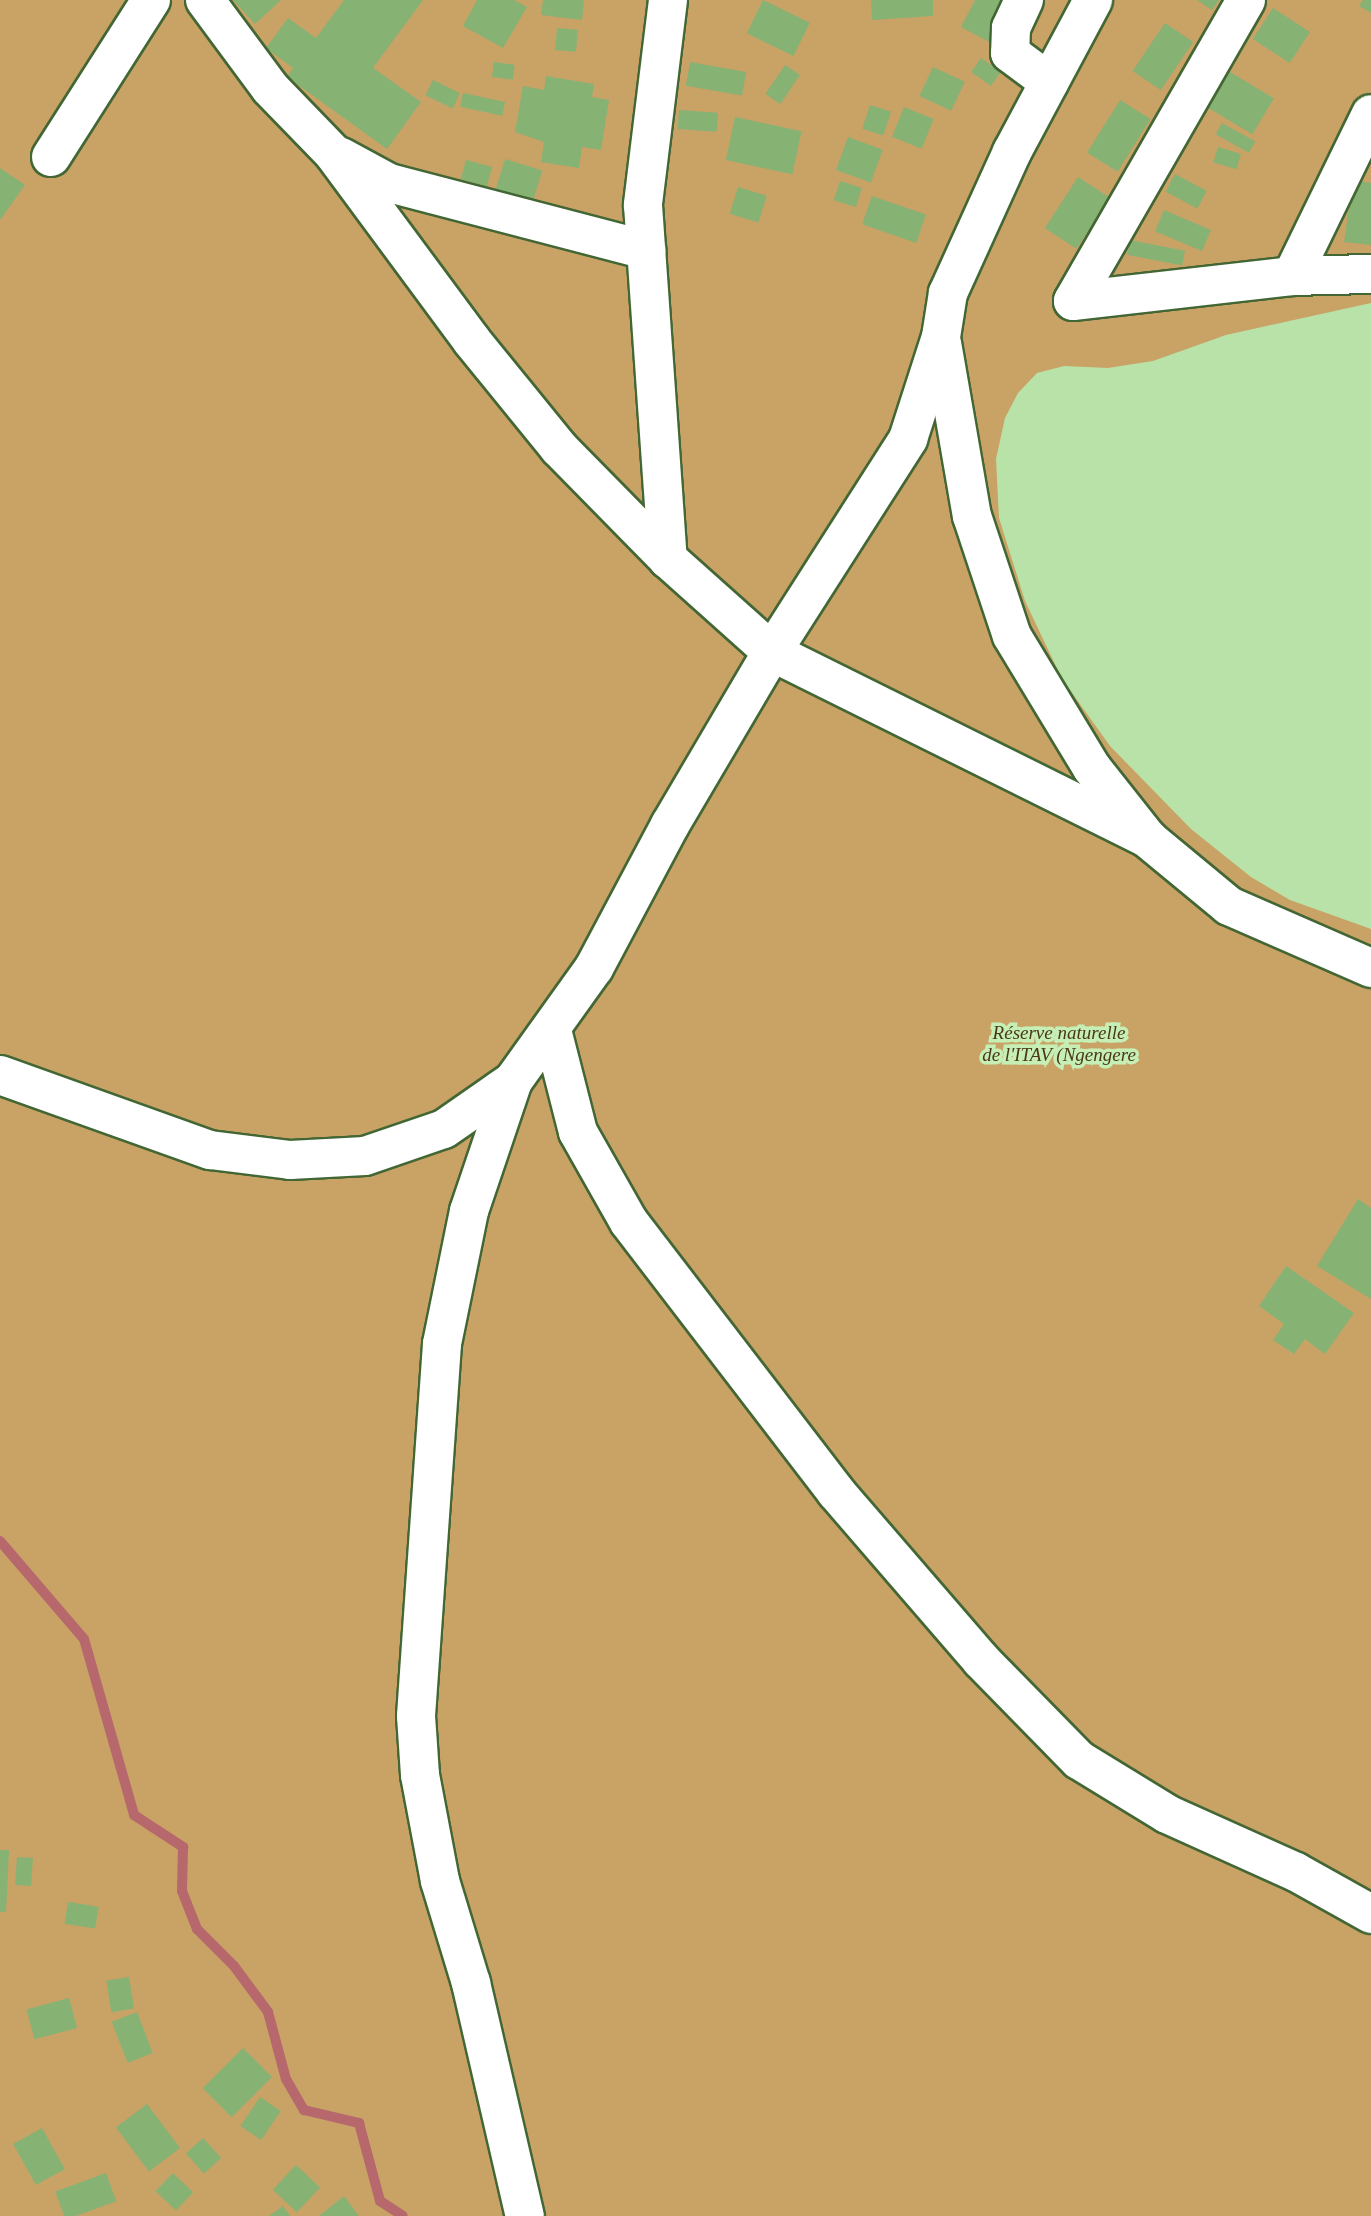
<!DOCTYPE html>
<html>
<head>
<meta charset="utf-8">
<style>
	body { margin:0 }
	#map { position:relative; width:1371px; height:2216px; overflow:hidden; background:#b9e2a8; font-family:Georgia,serif }
	div>[style] { position:absolute }
	[style*='--x'] { left:calc(var(--x)*1px); top:calc(var(--y)*1px); width:calc(var(--w)*1px); rotate:calc(var(--a)*1deg) }
	.green>* { inset:0; background:#c9a266 }
	.stream>* { height:10px; margin:-5px; padding:0 5px; transform-origin:5px; border-radius:5px; background:#b6686c }
	.building>* { inset:0; background:#86b274; transform-origin:0 0 }
	.roads { filter:drop-shadow(2px 0 #436734) drop-shadow(-2px 0 #436734) drop-shadow(0 2px #436734) drop-shadow(0 -2px #436734) }
	.street>* { height:38px; margin:-19px; padding:0 19px; transform-origin:19px; border-radius:19px; background:#fff }
	span { translate:-50% -50%; white-space:nowrap; text-align:center; line-height:1.15; -webkit-text-stroke:7px #c6efb5; paint-order:stroke }
	.park-label { font-size:19px; color:#4b381a; font-style:italic }
</style>
</head>
<body>
<div id="map">
	<div class="green">
		<i style="clip-path:polygon(0 0,1371px 0,1371px 303px,1226px 335px,1153px 361px,1108px 368px,1064px 366px,1037px 373px,1018px 393px,1005px 418px,996px 459px,999px 518px,1025px 601px,1062px 679px,1110px 746px,1191px 829px,1251px 877px,1290px 900px,1371px 929px,1371px 2216px,0 2216px)"></i>
	</div>
	<div class="stream">
		<i style="--x:0;--y:1541;--w:129;--a:49.4"></i>
		<i style="--x:84;--y:1639;--w:183;--a:74.1"></i>
		<i style="--x:134;--y:1815;--w:59;--a:33.1"></i>
		<i style="--x:183;--y:1847;--w:44;--a:91.3"></i>
		<i style="--x:182;--y:1891;--w:41;--a:68.5"></i>
		<i style="--x:197;--y:1929;--w:52;--a:45"></i>
		<i style="--x:234;--y:1966;--w:57;--a:53.5"></i>
		<i style="--x:268;--y:2012;--w:69;--a:75"></i>
		<i style="--x:286;--y:2079;--w:36;--a:60"></i>
		<i style="--x:304;--y:2110;--w:57;--a:13.3"></i>
		<i style="--x:359;--y:2123;--w:81;--a:74.9"></i>
		<i style="--x:380;--y:2201;--w:27;--a:33"></i>
	</div>
	<div class="building">
		<i style="clip-path:polygon(233px 0,281px 0,255px 24px)"></i>
		<i style="clip-path:polygon(344px 0,423px 0,373px 68px,421px 102px,387px 149px,287px 77px,293px 68px,266px 48px,288px 18px,316px 38px)"></i>
		<i style="clip-path:polygon(477px 0,514px 0,527px 7px,503px 48px,463px 26px)"></i>
		<i style="clip-path:polygon(543px 0,584px 0,582px 20px,541px 15px)"></i>
		<i style="left:763px;top:0;width:52px;height:37px;rotate:26deg"></i>
		<i style="clip-path:polygon(871px 0,933px 0,933px 16px,872px 20px)"></i>
		<i style="clip-path:polygon(975px 0,1007px 0,993px 44px,961px 27px)"></i>
		<i style="clip-path:polygon(1197px 0,1219px 0,1212px 10px)"></i>
		<i style="clip-path:polygon(1363px 0,1371px 0,1371px 13px,1359px 6px)"></i>
		<i style="left:1273px;top:8px;width:44px;height:37px;rotate:33deg"></i>
		<i style="left:1165px;top:23px;width:34px;height:58px;rotate:34deg"></i>
		<i style="left:557px;top:28px;width:21px;height:22px;rotate:5deg"></i>
		<i style="left:981px;top:58px;width:24px;height:17px;rotate:35deg"></i>
		<i style="left:494px;top:62px;width:21px;height:15px;rotate:8deg"></i>
		<i style="left:690px;top:62px;width:57px;height:24px;rotate:10deg"></i>
		<i style="left:785px;top:65px;width:18px;height:35px;rotate:34deg"></i>
		<i style="left:933px;top:67px;width:35px;height:32px;rotate:25deg"></i>
		<i style="left:1225px;top:69px;width:57px;height:42px;rotate:31deg"></i>
		<i style="clip-path:polygon(546px 76px,594px 84px,592px 97px,609px 100px,601px 150px,582px 147px,579px 168px,541px 162px,544px 142px,515px 132px,523px 86px,544px 90px)"></i>
		<i style="left:433px;top:80px;width:30px;height:17px;rotate:26deg"></i>
		<i style="left:463px;top:93px;width:43px;height:14px;rotate:12deg"></i>
		<i style="left:1120px;top:100px;width:36px;height:62px;rotate:32deg"></i>
		<i style="left:870px;top:105px;width:22px;height:25px;rotate:18deg"></i>
		<i style="left:904px;top:107px;width:32px;height:32px;rotate:22deg"></i>
		<i style="left:679px;top:110px;width:39px;height:19px;rotate:4deg"></i>
		<i style="left:735px;top:117px;width:68px;height:44px;rotate:12deg"></i>
		<i style="left:1222px;top:123px;width:38px;height:13px;rotate:29deg"></i>
		<i style="left:848px;top:137px;width:37px;height:35px;rotate:20deg"></i>
		<i style="left:1218px;top:147px;width:24px;height:16px;rotate:17deg"></i>
		<i style="left:505px;top:159px;width:39px;height:33px;rotate:17deg"></i>
		<i style="left:466px;top:160px;width:27px;height:20px;rotate:15deg"></i>
		<i style="clip-path:polygon(0 168px,25px 185px,0 220px)"></i>
		<i style="left:1175px;top:174px;width:36px;height:20px;rotate:28deg"></i>
		<i style="left:1078px;top:177px;width:38px;height:61px;rotate:33deg"></i>
		<i style="clip-path:polygon(1353px 180px,1371px 183px,1371px 245px,1344px 242px)"></i>
		<i style="left:840px;top:181px;width:23px;height:20px;rotate:18deg"></i>
		<i style="left:738px;top:187px;width:30px;height:28px;rotate:17deg"></i>
		<i style="left:872px;top:196px;width:57px;height:30px;rotate:19deg"></i>
		<i style="left:1164px;top:210px;width:51px;height:23px;rotate:23deg"></i>
		<i style="left:1130px;top:240px;width:56px;height:15px;rotate:11deg"></i>
		<i style="clip-path:polygon(1358px 1199px,1371px 1208px,1371px 1299px,1317px 1266px)"></i>
		<i style="clip-path:polygon(1286px 1266px,1354px 1313px,1325px 1354px,1305px 1339px,1294px 1354px,1273px 1340px,1284px 1324px,1259px 1306px)"></i>
		<i style="clip-path:polygon(0 1850px,9px 1850px,6px 1912px,0 1912px)"></i>
		<i style="left:17px;top:1857px;width:16px;height:28px;rotate:4deg"></i>
		<i style="left:68px;top:1902px;width:31px;height:22px;rotate:9deg"></i>
		<i style="left:129px;top:1977px;width:32px;height:23px;rotate:81deg"></i>
		<i style="left:69px;top:1998px;width:31px;height:44px;rotate:75deg"></i>
		<i style="left:137px;top:2012px;width:44px;height:27px;rotate:69deg"></i>
		<i style="left:243px;top:2048px;width:41px;height:57px;rotate:45deg"></i>
		<i style="left:260px;top:2097px;width:25px;height:35px;rotate:34deg"></i>
		<i style="left:147px;top:2104px;width:55px;height:39px;rotate:53deg"></i>
		<i style="left:42px;top:2128px;width:47px;height:33px;rotate:61deg"></i>
		<i style="left:203px;top:2138px;width:27px;height:23px;rotate:48deg"></i>
		<i style="left:296px;top:2165px;width:33px;height:34px;rotate:43deg"></i>
		<i style="left:106px;top:2173px;width:30px;height:54px;rotate:70deg"></i>
		<i style="left:173px;top:2173px;width:28px;height:25px;rotate:44deg"></i>
		<i style="clip-path:polygon(344px 2196px,359px 2216px,319px 2216px)"></i>
		<i style="clip-path:polygon(283px 2206px,290px 2216px,269px 2216px)"></i>
	</div>
	<div class="roads">
		<div class="street">
			<i style="--x:205;--y:0;--w:109;--a:53.5"></i>
			<i style="--x:270;--y:88;--w:91;--a:45.9"></i>
			<i style="--x:333;--y:153;--w:234;--a:53.5"></i>
			<i style="--x:472;--y:341;--w:138;--a:50.9"></i>
			<i style="--x:559;--y:448;--w:156;--a:45.5"></i>
			<i style="--x:668;--y:559;--w:140;--a:41.8"></i>
			<i style="--x:772;--y:652;--w:420;--a:26.4"></i>
			<i style="--x:668;--y:0;--w:207;--a:97"></i>
			<i style="--x:643;--y:205;--w:355;--a:86"></i>
			<i style="--x:1024;--y:0;--w:31;--a:115"></i>
			<i style="--x:1011;--y:28;--w:25;--a:92"></i>
			<i style="--x:1010;--y:53;--w:49;--a:36.6"></i>
			<i style="--x:51;--y:157;--w:186;--a:-57.5"></i>
			<i style="--x:341;--y:157;--w:55;--a:28.4"></i>
			<i style="--x:389;--y:183;--w:266;--a:14.6"></i>
			<i style="--x:1292;--y:276;--w:180;--a:-64"></i>
			<i style="--x:1073;--y:301;--w:347;--a:-60.1"></i>
			<i style="--x:1073;--y:301;--w:220;--a:-6.5"></i>
			<i style="--x:1292;--y:276;--w:79;--a:-1.5"></i>
			<i style="--x:942;--y:343;--w:176;--a:80.2"></i>
			<i style="--x:972;--y:516;--w:126;--a:71.6"></i>
			<i style="--x:1012;--y:636;--w:154;--a:58.8"></i>
			<i style="--x:1092;--y:768;--w:90;--a:51.7"></i>
			<i style="--x:1148;--y:839;--w:105;--a:39.6"></i>
			<i style="--x:1229;--y:906;--w:155;--a:23.6"></i>
			<i style="--x:552;--y:1030;--w:105;--a:75.7"></i>
			<i style="--x:578;--y:1132;--w:103;--a:60.5"></i>
			<i style="--x:629;--y:1222;--w:340;--a:52.5"></i>
			<i style="--x:836;--y:1492;--w:222;--a:49.2"></i>
			<i style="--x:981;--y:1660;--w:140;--a:45.6"></i>
			<i style="--x:1079;--y:1760;--w:103;--a:31.5"></i>
			<i style="--x:1167;--y:1814;--w:141;--a:24.2"></i>
			<i style="--x:1296;--y:1872;--w:86;--a:29.2"></i>
			<i style="--x:0;--y:1075;--w:223;--a:19.7"></i>
			<i style="--x:210;--y:1150;--w:81;--a:7.1"></i>
			<i style="--x:290;--y:1160;--w:75;--a:-3.1"></i>
			<i style="--x:365;--y:1156;--w:83;--a:-18.9"></i>
			<i style="--x:444;--y:1129;--w:84;--a:-34.8"></i>
			<i style="--x:513;--y:1081;--w:139;--a:-54.4"></i>
			<i style="--x:594;--y:968;--w:162;--a:-62"></i>
			<i style="--x:670;--y:825;--w:201;--a:-59.5"></i>
			<i style="--x:772;--y:652;--w:253;--a:-57.4"></i>
			<i style="--x:908;--y:439;--w:107;--a:-72.1"></i>
			<i style="--x:941;--y:337;--w:45;--a:-81"></i>
			<i style="--x:948;--y:293;--w:155;--a:-65.6"></i>
			<i style="--x:1012;--y:152;--w:172;--a:-61.9"></i>
			<i style="--x:513;--y:1081;--w:137;--a:108.7"></i>
			<i style="--x:469;--y:1211;--w:136;--a:101.5"></i>
			<i style="--x:442;--y:1344;--w:373;--a:94"></i>
			<i style="--x:416;--y:1716;--w:59;--a:86.1"></i>
			<i style="--x:420;--y:1775;--w:108;--a:79.3"></i>
			<i style="--x:440;--y:1881;--w:107;--a:73.1"></i>
			<i style="--x:471;--y:1983;--w:239;--a:77"></i>
		</div>
	</div>
	<div class="park-label">
		<span style="left:1059px;top:1044px">Réserve naturelle<br>de l'ITAV (Ngengere</span>
	</div>
</div>
</body>
</html>
